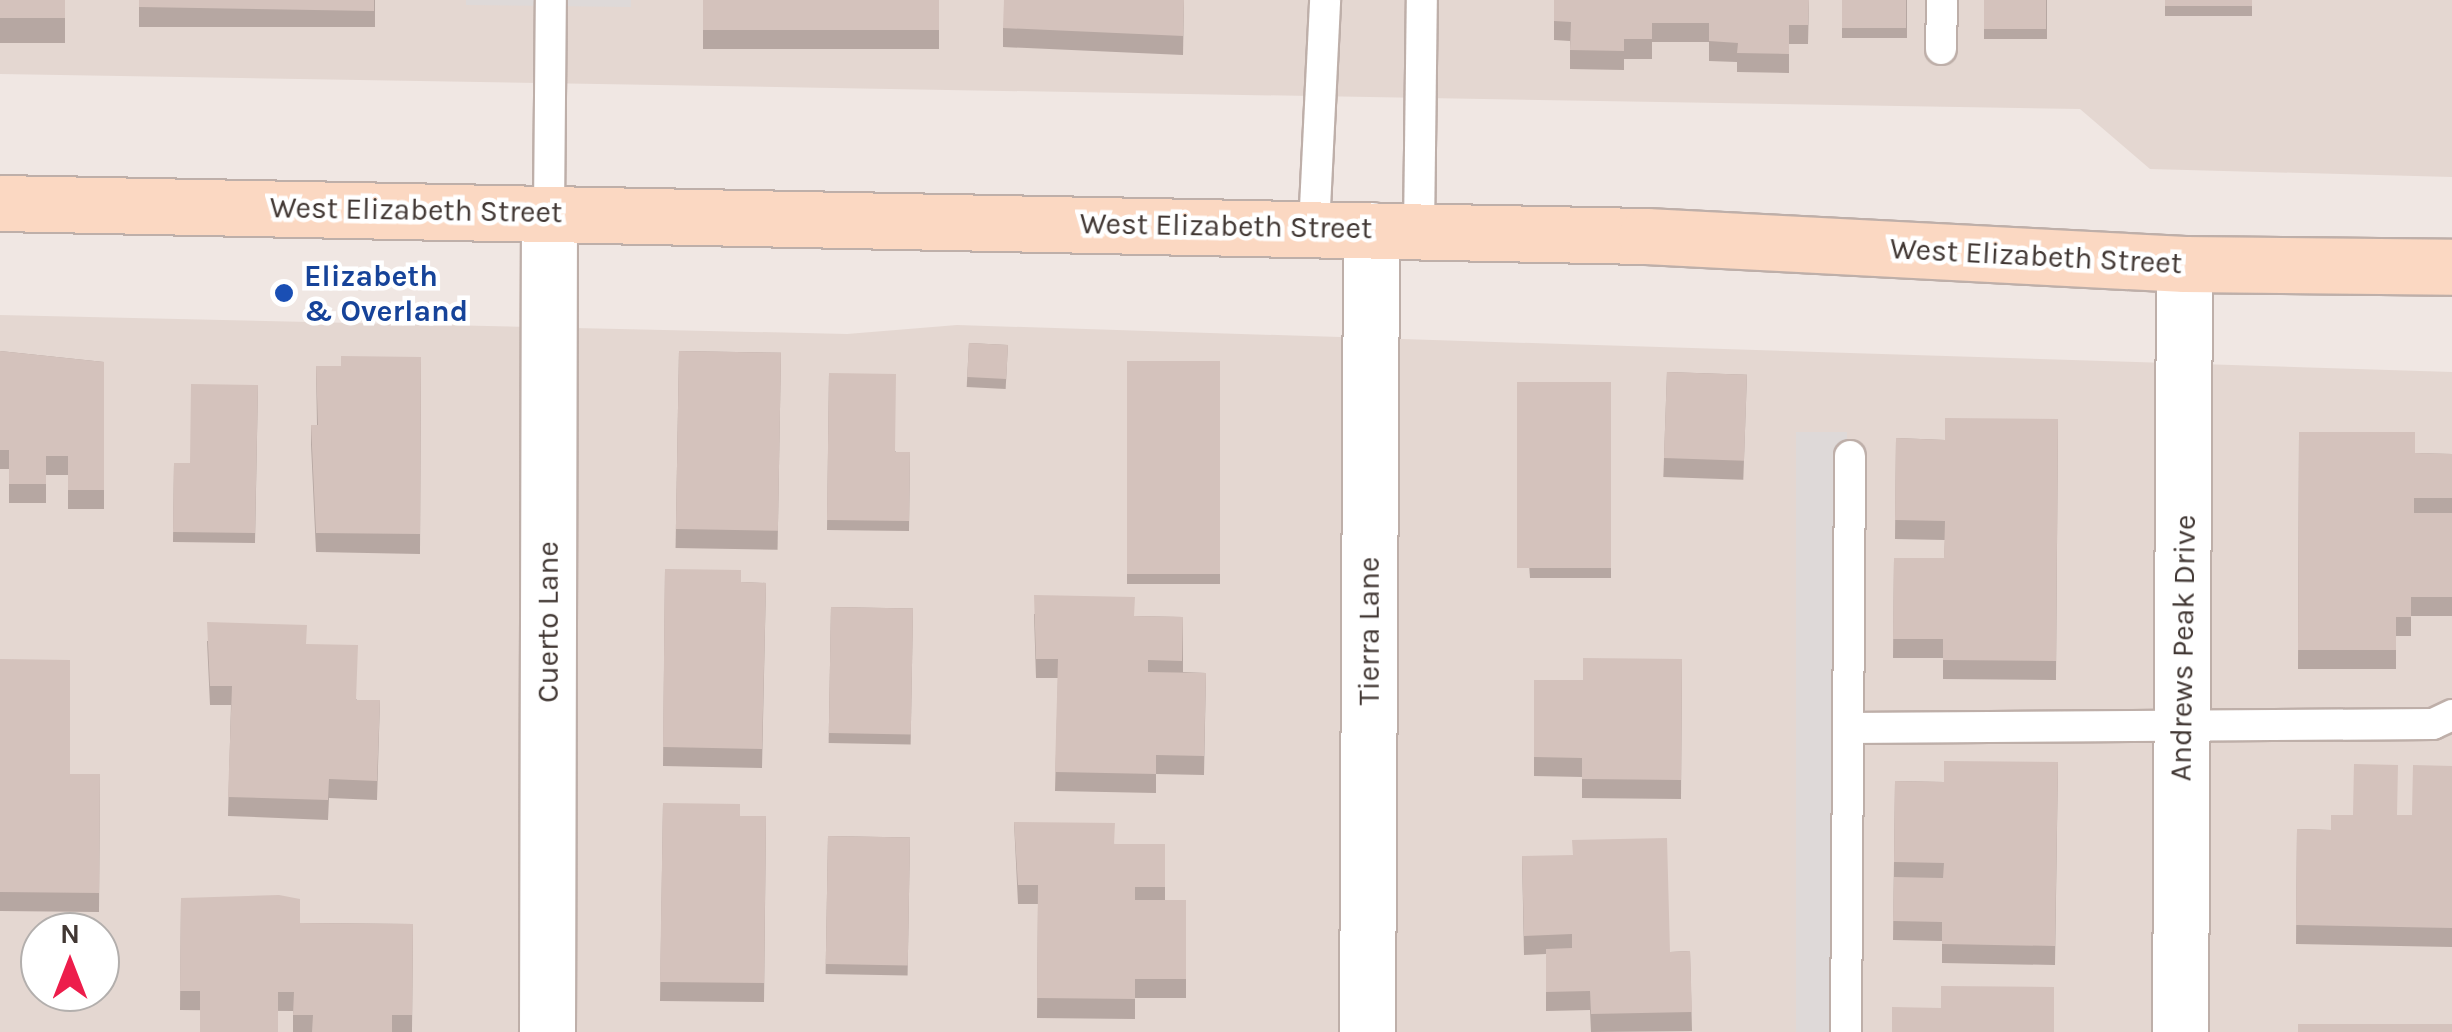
<!DOCTYPE html>
<html>
<head>
<meta charset="utf-8">
<style>
	body { margin:0 }
	#map { position:relative; width:2452px; height:1032px; overflow:hidden; background:#f0e7e3; font-family:Karla,sans-serif }
	div>[style] { position:absolute }
	[style*='--x'] { left:calc(var(--x)*1px); top:calc(var(--y)*1px); width:calc(var(--w)*1px); rotate:calc(var(--a)*1deg) }
	.residential>* { inset:0; background:#e4d7d1 }
	.parking>* { inset:0; background:#ded9d8; transform-origin:0 0 }
	.roads { filter:drop-shadow(2px 0 #beafa9) drop-shadow(-2px 0 #beafa9) drop-shadow(0 2px #beafa9) drop-shadow(0 -2px #beafa9) }
	.lane>* { height:30px; margin:-15px; padding:0 15px; transform-origin:15px; border-radius:15px; background:#fff }
	.street>* { height:55px; margin:-27.5px; padding:0 27.5px; transform-origin:27.5px; border-radius:27.5px; background:#fff }
	.secondary>* { height:55px; margin:-27.5px; padding:0 27.5px; transform-origin:27.5px; border-radius:27.5px; background:#fbd8c2 }
	.wall>* { inset:0; background:#b6a7a2; transform-origin:0 0 }
	.building>* { inset:0; background:#d4c2bc; transform-origin:0 0 }
	.dots>* { width:28px; height:28px; translate:-50% -50%; box-sizing:border-box; border:5px solid #fff; border-radius:50% }
	span { translate:-50% -50%; white-space:nowrap; text-align:center; line-height:1.15; -webkit-text-stroke:9px #fff; paint-order:stroke }
	.street-label { font-size:30px; color:#413733 }
	.transit-label { font-size:30px; color:#164399; font-weight:700 }
	.left { translate:0 -50%; text-align:left }
	.north { position:absolute; left:20px; top:912px; width:100px; height:100px; box-sizing:border-box; background:#fff; border:2px solid #b3afad; border-radius:50%; rotate:0deg; font-size:28px; font-weight:700; line-height:40px; text-align:center; color:#413733 }
	.north::after { content:''; display:block; margin:auto; width:35px; height:45px; background:#ed1d4b; clip-path:polygon(50% 0,100% 100%,50% 72%,0 100%) }
</style>
</head>
<body>
<div id="map">
	<div class="residential">
		<i style="clip-path:polygon(0 0,2452px 0,2452px 177px,2150px 169px,2080px 109px,0 74px)"></i>
		<i style="clip-path:polygon(evenodd,0 315px,847px 334px,957px 325px,2452px 372px,2452px 1032px,0 1032px,0 315px,40px 932px,100px 932px,100px 992px,40px 992px,40px 932px)"></i>
	</div>
	<div class="parking">
		<i style="clip-path:polygon(466px 0,631px 0,631px 7px,466px 5px)"></i>
		<i style="left:1796px;top:432px;width:51px;height:600px"></i>
	</div>
	<div class="roads">
		<div class="lane">
			<i style="--x:1941;--y:49;--w:49;--a:-88.8"></i>
			<i style="--x:549;--y:212;--w:212;--a:-89.5"></i>
			<i style="--x:1314;--y:228;--w:228;--a:-87.2"></i>
			<i style="--x:1419;--y:231;--w:231;--a:-89.3"></i>
			<i style="--x:1848;--y:728;--w:585;--a:-0.39"></i>
			<i style="--x:2433;--y:724;--w:21;--a:-25"></i>
			<i style="--x:1846;--y:1032;--w:576;--a:-89.6"></i>
		</div>
		<div class="street">
			<i style="--x:547;--y:1032;--w:820;--a:-89.86"></i>
			<i style="--x:1367;--y:1032;--w:802;--a:-89.71"></i>
			<i style="--x:2180;--y:1032;--w:768;--a:-89.7"></i>
		</div>
		<div class="secondary">
			<i style="--x:0;--y:203;--w:1646;--a:1.15"></i>
			<i style="--x:1646;--y:236;--w:539;--a:2.98"></i>
			<i style="--x:2184;--y:264;--w:268;--a:0.6"></i>
		</div>
	</div>
	<div class="wall">
		<i style="left:0;top:0;width:65px;height:43px"></i>
		<i style="left:139px;top:0;width:236px;height:27px"></i>
		<i style="left:703px;top:0;width:236px;height:49px"></i>
		<i style="clip-path:polygon(1184px 0,1183px 55px,1003px 47px,1003px 28px)"></i>
		<i style="clip-path:polygon(1554px 0,1809px 0,1808px 44px,1789px 44px,1789px 73px,1737px 72px,1737px 62px,1709px 61px,1709px 42px,1652px 42px,1652px 59px,1624px 59px,1624px 70px,1570px 69px,1570px 41px,1554px 40px)"></i>
		<i style="left:1842px;top:0;width:65px;height:38px"></i>
		<i style="left:1984px;top:0;width:63px;height:39px"></i>
		<i style="left:2165px;top:0;width:87px;height:16px"></i>
		<i style="left:969px;top:343px;width:39px;height:44px;rotate:3deg"></i>
		<i style="clip-path:polygon(0 351px,104px 362px,104px 509px,68px 509px,68px 475px,46px 475px,46px 503px,9px 503px,9px 469px,0 469px)"></i>
		<i style="left:679px;top:351px;width:102px;height:197px;rotate:1deg"></i>
		<i style="clip-path:polygon(421px 357px,420px 554px,316px 552px,311px 444px,311px 425px,317px 425px,316px 366px,341px 366px)"></i>
		<i style="left:1127px;top:361px;width:93px;height:223px"></i>
		<i style="left:1667px;top:372px;width:80px;height:105px;rotate:2deg"></i>
		<i style="clip-path:polygon(829px 373px,896px 452px,910px 452px,909px 531px,827px 530px)"></i>
		<i style="clip-path:polygon(1611px 382px,1611px 578px,1530px 578px,1517px 393px)"></i>
		<i style="clip-path:polygon(258px 385px,255px 543px,173px 542px,174px 463px,190px 463px)"></i>
		<i style="clip-path:polygon(2058px 419px,2056px 680px,1943px 679px,1943px 658px,1893px 658px,1894px 558px,1944px 558px,1945px 540px,1895px 539px,1896px 438px,1945px 440px)"></i>
		<i style="clip-path:polygon(2299px 432px,2415px 453px,2452px 454px,2452px 616px,2411px 616px,2411px 636px,2396px 636px,2396px 669px,2298px 669px)"></i>
		<i style="clip-path:polygon(665px 569px,741px 582px,766px 583px,762px 768px,663px 766px)"></i>
		<i style="left:831px;top:607px;width:82px;height:136px;rotate:1deg"></i>
		<i style="clip-path:polygon(1034px 614px,1183px 617px,1183px 672px,1206px 673px,1204px 775px,1156px 774px,1156px 793px,1055px 791px,1058px 678px,1036px 678px)"></i>
		<i style="clip-path:polygon(207px 641px,307px 644px,357px 700px,380px 700px,377px 800px,329px 798px,328px 820px,228px 816px,231px 705px,210px 705px)"></i>
		<i style="clip-path:polygon(0 659px,70px 774px,100px 774px,99px 912px,0 911px)"></i>
		<i style="clip-path:polygon(1682px 659px,1681px 799px,1582px 798px,1582px 777px,1534px 776px,1534px 680px,1583px 680px)"></i>
		<i style="clip-path:polygon(2058px 762px,2055px 965px,1942px 963px,1942px 941px,1893px 940px,1895px 781px,1944px 782px)"></i>
		<i style="clip-path:polygon(2452px 766px,2452px 947px,2296px 944px,2297px 829px,2331px 830px,2398px 815px,2412px 815px)"></i>
		<i style="clip-path:polygon(663px 803px,740px 816px,766px 816px,764px 1002px,660px 1001px)"></i>
		<i style="clip-path:polygon(1014px 822px,1115px 844px,1165px 844px,1165px 900px,1186px 900px,1186px 998px,1135px 998px,1135px 1019px,1037px 1018px,1038px 904px,1018px 904px)"></i>
		<i style="left:828px;top:836px;width:82px;height:138px;rotate:1deg"></i>
		<i style="clip-path:polygon(1522px 856px,1670px 952px,1690px 951px,1692px 1031px,1591px 1032px,1590px 1010px,1546px 1011px,1546px 954px,1524px 955px)"></i>
		<i style="clip-path:polygon(181px 898px,300px 923px,413px 924px,412px 1032px,293px 1032px,293px 1011px,180px 1010px)"></i>
	</div>
	<div class="building">
		<i style="left:0;top:0;width:65px;height:18px"></i>
		<i style="clip-path:polygon(139px 0,374px 0,374px 11px,139px 7px)"></i>
		<i style="left:703px;top:0;width:236px;height:30px"></i>
		<i style="clip-path:polygon(1004px 0,1184px 0,1183px 36px,1003px 28px)"></i>
		<i style="clip-path:polygon(1554px 0,1809px 0,1808px 25px,1789px 25px,1789px 54px,1737px 53px,1738px 43px,1709px 41px,1709px 23px,1652px 23px,1652px 39px,1624px 39px,1624px 51px,1570px 50px,1571px 22px,1554px 21px)"></i>
		<i style="left:1842px;top:0;width:64px;height:28px"></i>
		<i style="left:1984px;top:0;width:62px;height:29px"></i>
		<i style="left:2165px;top:0;width:87px;height:6px"></i>
		<i style="left:969px;top:343px;width:39px;height:34px;rotate:3deg"></i>
		<i style="clip-path:polygon(0 351px,104px 362px,104px 490px,68px 490px,68px 456px,46px 456px,46px 484px,9px 484px,9px 450px,0 450px)"></i>
		<i style="left:679px;top:351px;width:102px;height:178px;rotate:1deg"></i>
		<i style="clip-path:polygon(341px 356px,421px 357px,420px 534px,316px 533px,311px 425px,318px 425px,316px 366px,341px 366px)"></i>
		<i style="left:1127px;top:361px;width:93px;height:213px"></i>
		<i style="left:1667px;top:372px;width:80px;height:86px;rotate:2deg"></i>
		<i style="clip-path:polygon(829px 373px,896px 374px,895px 452px,910px 452px,909px 521px,827px 520px)"></i>
		<i style="left:1517px;top:382px;width:94px;height:186px"></i>
		<i style="clip-path:polygon(191px 384px,258px 385px,255px 533px,173px 532px,174px 463px,190px 463px)"></i>
		<i style="clip-path:polygon(1945px 418px,2058px 419px,2056px 661px,1943px 660px,1943px 639px,1893px 639px,1894px 558px,1944px 558px,1945px 521px,1895px 520px,1896px 438px,1945px 440px)"></i>
		<i style="clip-path:polygon(2299px 432px,2415px 432px,2415px 453px,2452px 454px,2452px 498px,2414px 498px,2414px 513px,2452px 513px,2452px 597px,2411px 597px,2411px 617px,2396px 617px,2396px 650px,2298px 650px)"></i>
		<i style="clip-path:polygon(665px 569px,741px 570px,741px 582px,766px 583px,762px 749px,663px 747px)"></i>
		<i style="clip-path:polygon(1034px 595px,1135px 597px,1134px 616px,1183px 617px,1182px 661px,1148px 660px,1148px 672px,1206px 673px,1204px 756px,1156px 755px,1156px 774px,1055px 772px,1058px 659px,1036px 659px)"></i>
		<i style="left:831px;top:607px;width:82px;height:126px;rotate:1deg"></i>
		<i style="clip-path:polygon(207px 622px,307px 625px,306px 644px,358px 645px,356px 700px,380px 700px,377px 781px,329px 779px,328px 800px,228px 797px,232px 686px,210px 686px)"></i>
		<i style="clip-path:polygon(1583px 658px,1682px 659px,1681px 780px,1582px 779px,1582px 758px,1534px 757px,1534px 680px,1583px 680px)"></i>
		<i style="clip-path:polygon(0 659px,70px 660px,70px 774px,100px 774px,99px 893px,0 892px)"></i>
		<i style="clip-path:polygon(1944px 761px,2058px 762px,2055px 946px,1942px 944px,1942px 922px,1893px 921px,1894px 877px,1943px 878px,1944px 863px,1894px 862px,1895px 781px,1944px 782px)"></i>
		<i style="clip-path:polygon(2354px 764px,2398px 765px,2397px 815px,2412px 815px,2413px 765px,2452px 766px,2452px 928px,2296px 925px,2297px 829px,2331px 830px,2331px 815px,2353px 815px)"></i>
		<i style="clip-path:polygon(663px 803px,740px 804px,740px 816px,766px 816px,764px 983px,660px 982px)"></i>
		<i style="clip-path:polygon(1014px 822px,1115px 823px,1114px 844px,1165px 844px,1165px 887px,1135px 887px,1135px 900px,1186px 900px,1186px 979px,1135px 979px,1135px 999px,1037px 998px,1038px 885px,1018px 885px)"></i>
		<i style="left:828px;top:836px;width:82px;height:128px;rotate:1deg"></i>
		<i style="clip-path:polygon(1667px 838px,1670px 952px,1690px 951px,1692px 1012px,1591px 1014px,1590px 991px,1546px 992px,1546px 949px,1572px 948px,1572px 934px,1524px 936px,1522px 856px,1573px 855px,1572px 840px)"></i>
		<i style="clip-path:polygon(279px 895px,300px 899px,300px 923px,413px 924px,412px 1015px,392px 1015px,392px 1032px,312px 1032px,313px 1015px,293px 1015px,294px 992px,278px 992px,278px 1032px,200px 1032px,200px 991px,180px 991px,181px 898px)"></i>
		<i style="clip-path:polygon(1941px 986px,2054px 987px,2054px 1032px,1892px 1032px,1892px 1007px,1941px 1008px)"></i>
		<i style="left:2298px;top:1024px;width:154px;height:8px"></i>
	</div>
	<div class="dots">
		<i style="left:284px;top:293px;background:#1a4fb4"></i>
	</div>
	<div class="street-label">
		<span style="left:416px;top:210px;rotate:1deg">West Elizabeth Street</span>
		<span style="left:1226px;top:226px;rotate:1deg">West Elizabeth Street</span>
		<span style="left:2036px;top:256px;rotate:3deg">West Elizabeth Street</span>
		<span style="left:548px;top:622px;rotate:-90deg">Cuerto Lane</span>
		<span style="left:1369px;top:631px;rotate:-90deg">Tierra Lane</span>
		<span style="left:2183px;top:648px;rotate:-89deg">Andrews Peak Drive</span>
	</div>
	<div class="transit-label">
		<span class="left" style="left:304px;top:293px">Elizabeth<br>&amp; Overland</span>
	</div>
	<div class="north">N</div>
</div>
</body>
</html>
